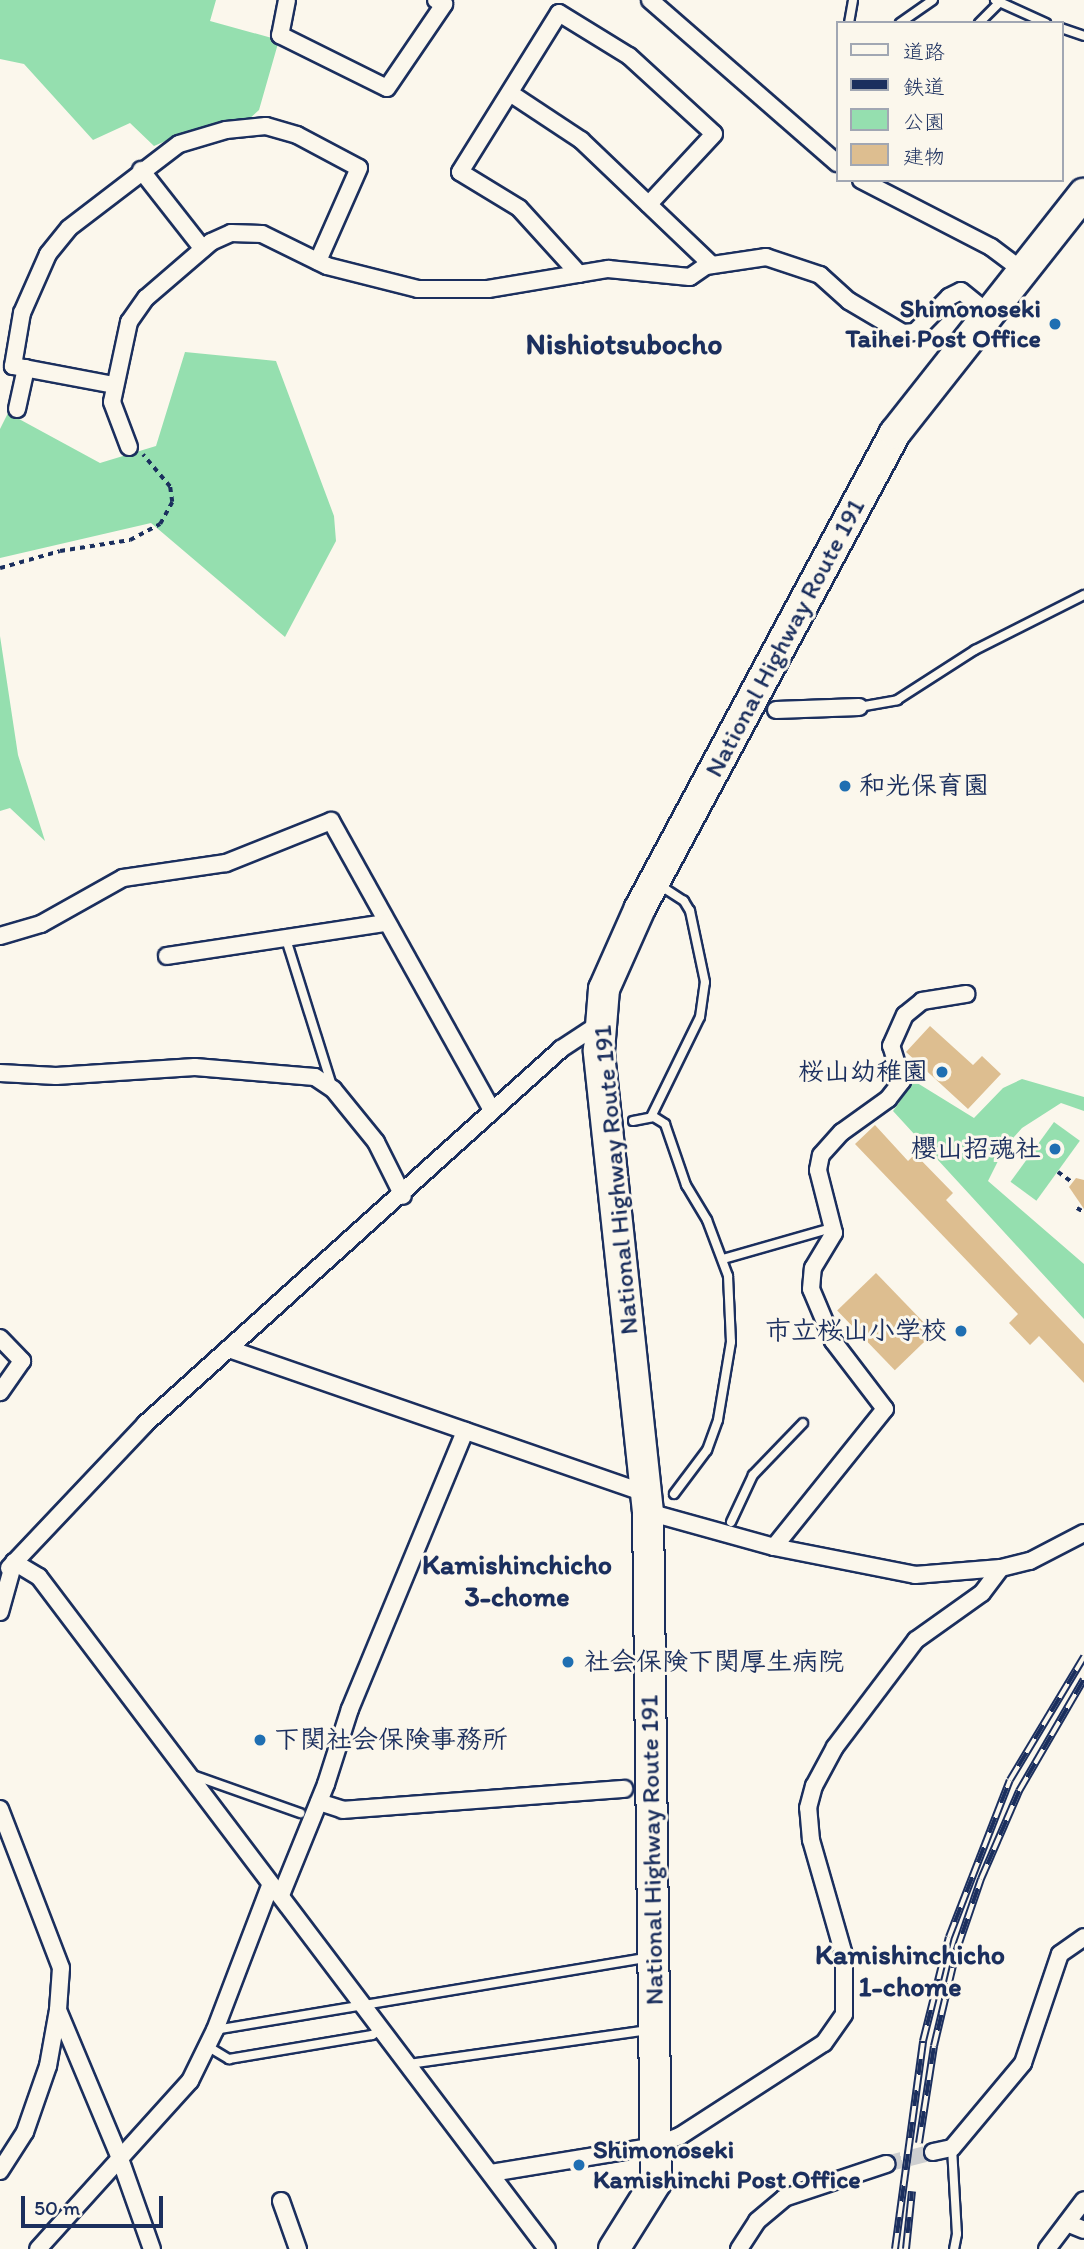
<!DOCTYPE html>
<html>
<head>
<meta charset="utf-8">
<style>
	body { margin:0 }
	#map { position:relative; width:1084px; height:2249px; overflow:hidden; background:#fbf7ec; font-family:Itim,"Klee One",sans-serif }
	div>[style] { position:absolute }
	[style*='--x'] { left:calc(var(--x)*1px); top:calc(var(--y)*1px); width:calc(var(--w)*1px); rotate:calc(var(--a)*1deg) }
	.green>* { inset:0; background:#95dfaf; transform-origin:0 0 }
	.building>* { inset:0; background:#ddbe90; transform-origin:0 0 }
	.street-tunnel>* { height:16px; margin-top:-8px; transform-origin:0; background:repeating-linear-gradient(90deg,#cecfd0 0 16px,transparent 0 24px) }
	.path>* { height:3.5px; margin-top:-1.75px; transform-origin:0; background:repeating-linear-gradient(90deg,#1b2f5e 0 5px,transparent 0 10px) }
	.roads { filter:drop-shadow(2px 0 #1b2f5e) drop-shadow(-2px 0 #1b2f5e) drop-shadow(0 2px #1b2f5e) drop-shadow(0 -2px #1b2f5e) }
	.lane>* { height:8px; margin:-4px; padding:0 4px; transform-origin:4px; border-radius:4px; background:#fbf7ec }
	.street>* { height:16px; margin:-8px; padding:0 8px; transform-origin:8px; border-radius:8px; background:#fbf7ec }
	.highway>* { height:30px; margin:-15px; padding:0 15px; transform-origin:15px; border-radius:15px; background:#fbf7ec }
	.rail>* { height:8px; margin-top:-4px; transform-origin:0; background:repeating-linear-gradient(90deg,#fbf7ec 0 16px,#1b2f5e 0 32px); box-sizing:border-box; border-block:2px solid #1b2f5e }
	.dots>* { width:19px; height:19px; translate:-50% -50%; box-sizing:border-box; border:4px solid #fbf7ec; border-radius:50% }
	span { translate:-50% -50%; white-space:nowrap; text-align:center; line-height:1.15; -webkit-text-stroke:6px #fbf7ec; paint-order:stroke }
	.poi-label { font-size:26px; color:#1b2f5e; font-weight:700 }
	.right { translate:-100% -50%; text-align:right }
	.left { translate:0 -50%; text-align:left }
	.street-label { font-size:26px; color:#1b2f5e }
	.neighbourhood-label { font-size:28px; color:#1b2f5e; font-weight:700 }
	.quarter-label { font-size:30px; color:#1b2f5e; font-weight:700 }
	.legend { position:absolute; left:836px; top:21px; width:228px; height:161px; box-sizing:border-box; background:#fbf7ec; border:2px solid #a1a7b3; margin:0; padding:9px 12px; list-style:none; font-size:21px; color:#1b2f5e }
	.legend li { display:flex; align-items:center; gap:14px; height:35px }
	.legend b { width:35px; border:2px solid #a1a7b3 }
	.scale { position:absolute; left:21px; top:2196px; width:142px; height:32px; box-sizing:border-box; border:4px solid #1b2f5e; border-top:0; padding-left:9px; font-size:21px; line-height:24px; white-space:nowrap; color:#1b2f5e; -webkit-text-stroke:5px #fbf7ec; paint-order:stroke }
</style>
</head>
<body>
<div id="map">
	<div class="green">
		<i style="clip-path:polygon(0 0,216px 0,210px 21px,279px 40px,259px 110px,248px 120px,191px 130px,154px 146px,130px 123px,93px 140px,24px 64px,0 59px)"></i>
		<i style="clip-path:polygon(185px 352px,276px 361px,334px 516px,336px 541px,285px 637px,151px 523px,0 558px,0 429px,8px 413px,100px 463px,156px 446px)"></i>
		<i style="clip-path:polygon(0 636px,18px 755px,45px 841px,10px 808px,0 811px)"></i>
		<i style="clip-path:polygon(1022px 1079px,1084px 1097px,1084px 1111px,1061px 1103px,1022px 1128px,1005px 1147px,988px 1181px,1084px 1264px,1084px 1319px,893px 1111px,914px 1081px,974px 1118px,1003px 1088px)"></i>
		<i style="left:1054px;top:1122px;width:32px;height:74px;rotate:36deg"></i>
	</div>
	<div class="building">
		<i style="clip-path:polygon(930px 1026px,973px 1065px,982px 1056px,1001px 1074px,968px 1109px,906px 1052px)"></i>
		<i style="clip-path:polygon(875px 1125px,908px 1161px,915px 1154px,953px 1193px,946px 1200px,1084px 1344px,1084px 1383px,1039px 1336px,1030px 1345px,1009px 1323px,1018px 1314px,855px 1144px)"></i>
		<i style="clip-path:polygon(1076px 1178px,1084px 1180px,1084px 1209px,1069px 1187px)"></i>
		<i style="left:876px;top:1273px;width:83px;height:54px;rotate:46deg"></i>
	</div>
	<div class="street-tunnel">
		<i style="--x:886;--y:2164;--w:49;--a:-14.3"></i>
	</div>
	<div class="path">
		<i style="--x:0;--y:568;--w:62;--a:-15.8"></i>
		<i style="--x:60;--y:551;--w:71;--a:-8.9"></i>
		<i style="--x:130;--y:540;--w:34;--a:-28"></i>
		<i style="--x:160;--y:524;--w:25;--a:-61"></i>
		<i style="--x:172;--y:502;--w:15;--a:-98"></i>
		<i style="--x:170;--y:487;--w:42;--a:-130.2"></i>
		<i style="--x:1058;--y:1172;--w:17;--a:36"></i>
		<i style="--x:1077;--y:1208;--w:8;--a:30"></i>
	</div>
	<div class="roads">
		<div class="lane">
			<i style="--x:995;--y:0;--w:56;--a:24.3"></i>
			<i style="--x:849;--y:23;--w:23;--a:-80"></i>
			<i style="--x:900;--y:23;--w:40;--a:-34.9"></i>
			<i style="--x:979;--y:23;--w:27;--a:-45"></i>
			<i style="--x:1061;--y:28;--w:24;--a:19"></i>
			<i style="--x:859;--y:707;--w:39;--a:-10"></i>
			<i style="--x:897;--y:700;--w:93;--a:-32.7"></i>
			<i style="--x:975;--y:650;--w:122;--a:-26.8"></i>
			<i style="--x:286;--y:939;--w:154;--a:72.6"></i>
			<i style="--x:651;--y:1117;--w:111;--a:-63.9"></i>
			<i style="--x:700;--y:1017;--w:35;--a:-82"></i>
			<i style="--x:705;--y:982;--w:73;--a:-101.9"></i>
			<i style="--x:690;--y:911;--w:12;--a:-121"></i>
			<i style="--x:684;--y:901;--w:31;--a:-147"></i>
			<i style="--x:633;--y:1121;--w:21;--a:-11"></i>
			<i style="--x:654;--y:1117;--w:13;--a:32"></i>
			<i style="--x:665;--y:1124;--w:65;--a:71"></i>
			<i style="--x:686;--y:1185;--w:41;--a:59"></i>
			<i style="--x:707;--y:1220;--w:60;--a:69.4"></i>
			<i style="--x:728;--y:1276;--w:66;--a:87.4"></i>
			<i style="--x:731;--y:1342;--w:79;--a:99.5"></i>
			<i style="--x:718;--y:1420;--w:32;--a:110"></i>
			<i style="--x:707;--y:1450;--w:55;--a:126.9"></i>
			<i style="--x:723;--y:1259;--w:113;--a:-15.9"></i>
			<i style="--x:731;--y:1522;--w:52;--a:-64.9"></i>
			<i style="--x:753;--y:1475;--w:72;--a:-46.1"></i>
			<i style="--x:193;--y:1775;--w:114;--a:19.6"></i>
			<i style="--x:215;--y:2030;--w:438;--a:-9.5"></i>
			<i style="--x:207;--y:2046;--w:26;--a:31"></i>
			<i style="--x:229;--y:2059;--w:145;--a:-9.5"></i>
			<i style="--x:372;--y:2035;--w:12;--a:-31"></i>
			<i style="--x:409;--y:2064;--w:240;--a:-8.1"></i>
			<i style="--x:952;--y:2148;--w:86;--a:86.7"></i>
			<i style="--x:957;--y:2234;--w:15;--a:101"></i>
		</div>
		<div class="street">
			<i style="--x:287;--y:0;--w:36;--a:101"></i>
			<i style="--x:280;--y:35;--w:119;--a:26.4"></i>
			<i style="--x:387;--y:88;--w:102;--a:-55.8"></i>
			<i style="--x:444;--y:4;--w:9;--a:-153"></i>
			<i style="--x:650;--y:0;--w:248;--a:41.1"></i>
			<i style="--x:510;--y:93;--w:85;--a:33.5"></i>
			<i style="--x:581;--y:140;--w:181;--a:43.7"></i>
			<i style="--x:141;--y:170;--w:100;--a:51.9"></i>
			<i style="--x:861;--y:180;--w:146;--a:27.3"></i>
			<i style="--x:991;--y:247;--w:39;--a:37"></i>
			<i style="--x:579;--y:274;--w:89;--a:-132.3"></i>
			<i style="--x:519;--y:208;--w:69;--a:-148.6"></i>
			<i style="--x:460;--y:172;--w:187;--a:-58.1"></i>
			<i style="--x:559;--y:13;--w:82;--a:31.6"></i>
			<i style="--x:629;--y:56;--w:115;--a:42.5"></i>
			<i style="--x:714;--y:134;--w:96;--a:132.9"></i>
			<i style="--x:114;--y:385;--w:103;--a:-169.3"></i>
			<i style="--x:13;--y:366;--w:54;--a:-80.4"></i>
			<i style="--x:22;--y:313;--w:64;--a:-66.2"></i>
			<i style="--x:48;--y:254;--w:33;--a:-51"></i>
			<i style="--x:69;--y:228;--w:138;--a:-37.4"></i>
			<i style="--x:179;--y:144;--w:49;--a:-16.6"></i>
			<i style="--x:226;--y:130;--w:40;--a:-5.7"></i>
			<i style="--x:266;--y:126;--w:32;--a:16"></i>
			<i style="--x:297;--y:135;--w:70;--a:28"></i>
			<i style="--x:359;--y:168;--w:102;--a:113.8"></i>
			<i style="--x:17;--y:409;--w:42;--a:-77.6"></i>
			<i style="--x:129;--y:447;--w:48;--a:-110.7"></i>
			<i style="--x:112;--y:402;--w:82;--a:-78"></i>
			<i style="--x:129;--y:322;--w:29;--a:-55"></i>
			<i style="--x:146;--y:298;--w:86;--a:-40.7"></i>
			<i style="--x:211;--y:242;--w:22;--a:-24"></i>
			<i style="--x:231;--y:233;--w:31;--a:2"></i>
			<i style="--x:262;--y:234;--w:72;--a:26.2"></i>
			<i style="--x:327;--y:266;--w:94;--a:14.2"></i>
			<i style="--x:418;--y:289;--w:70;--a:0"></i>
			<i style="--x:488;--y:289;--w:122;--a:-9.5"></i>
			<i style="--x:608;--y:269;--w:82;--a:5.6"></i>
			<i style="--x:690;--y:277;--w:19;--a:-35"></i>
			<i style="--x:706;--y:266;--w:61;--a:-8.5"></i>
			<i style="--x:766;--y:257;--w:57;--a:18.4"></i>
			<i style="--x:820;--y:275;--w:39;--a:42"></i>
			<i style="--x:849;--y:301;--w:63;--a:30.7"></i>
			<i style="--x:903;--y:333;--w:12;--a:-5"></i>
			<i style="--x:915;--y:332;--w:49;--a:-45.8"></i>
			<i style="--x:949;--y:297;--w:13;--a:-27"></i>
			<i style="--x:961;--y:291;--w:35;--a:39"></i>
			<i style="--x:776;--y:710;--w:83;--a:-2.1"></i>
			<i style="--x:0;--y:936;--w:43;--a:-16.3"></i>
			<i style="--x:41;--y:924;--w:94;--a:-29.3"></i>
			<i style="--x:123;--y:878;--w:104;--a:-8.3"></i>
			<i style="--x:226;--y:863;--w:113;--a:-21.8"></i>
			<i style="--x:331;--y:821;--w:331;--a:60.9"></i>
			<i style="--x:167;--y:956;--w:220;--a:-8.6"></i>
			<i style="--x:0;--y:1073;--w:56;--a:3.1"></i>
			<i style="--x:56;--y:1076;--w:139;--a:-3.7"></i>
			<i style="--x:195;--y:1067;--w:120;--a:4.8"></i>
			<i style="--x:315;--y:1077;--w:22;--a:34"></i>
			<i style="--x:333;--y:1089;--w:68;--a:50.9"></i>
			<i style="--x:376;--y:1142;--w:60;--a:63.4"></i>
			<i style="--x:0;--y:1338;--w:32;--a:46"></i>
			<i style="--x:22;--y:1361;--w:38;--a:125"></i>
			<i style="--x:229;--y:1349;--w:442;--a:19.1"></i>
			<i style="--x:648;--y:1512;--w:131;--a:15.5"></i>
			<i style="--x:774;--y:1547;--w:144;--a:11.2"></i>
			<i style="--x:915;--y:1575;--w:86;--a:-4.7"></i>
			<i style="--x:1001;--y:1568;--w:30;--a:-14"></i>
			<i style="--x:1030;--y:1561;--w:61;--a:-27.4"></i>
			<i style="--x:774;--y:1547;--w:177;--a:-51.2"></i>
			<i style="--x:885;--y:1409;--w:86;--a:-127.4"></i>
			<i style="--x:833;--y:1341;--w:56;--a:-112.9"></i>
			<i style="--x:811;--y:1289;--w:21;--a:-85"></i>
			<i style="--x:813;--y:1268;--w:41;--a:-59"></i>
			<i style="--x:834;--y:1233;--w:65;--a:-104.3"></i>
			<i style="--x:818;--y:1170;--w:15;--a:-79"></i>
			<i style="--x:821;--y:1155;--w:31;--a:-48"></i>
			<i style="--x:842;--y:1132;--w:57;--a:-35.7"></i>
			<i style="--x:888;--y:1099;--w:23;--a:-52"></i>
			<i style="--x:902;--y:1081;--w:37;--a:-107"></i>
			<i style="--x:891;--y:1046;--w:34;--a:-66"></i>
			<i style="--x:905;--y:1015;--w:22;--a:-39"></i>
			<i style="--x:922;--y:1001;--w:45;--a:-9"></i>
			<i style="--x:9;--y:1568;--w:198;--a:-46.6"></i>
			<i style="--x:145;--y:1424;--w:560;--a:-42.03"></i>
			<i style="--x:561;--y:1049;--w:45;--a:-33.3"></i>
			<i style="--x:0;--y:1612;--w:52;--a:-74.4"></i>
			<i style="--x:14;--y:1562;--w:29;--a:31"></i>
			<i style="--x:39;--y:1577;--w:842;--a:52.91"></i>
			<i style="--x:319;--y:1802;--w:25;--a:18"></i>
			<i style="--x:343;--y:1810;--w:282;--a:-4.3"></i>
			<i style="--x:0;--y:1809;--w:170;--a:69"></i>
			<i style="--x:61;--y:1968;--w:42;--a:94.1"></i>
			<i style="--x:58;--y:2010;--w:158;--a:67.3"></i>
			<i style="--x:119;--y:2156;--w:99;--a:70.5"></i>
			<i style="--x:281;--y:1895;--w:120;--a:-67.9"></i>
			<i style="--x:326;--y:1784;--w:79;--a:-72.3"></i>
			<i style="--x:350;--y:1709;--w:301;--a:-67.5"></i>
			<i style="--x:933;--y:2152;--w:19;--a:-12"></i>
			<i style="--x:952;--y:2148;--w:111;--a:-50.1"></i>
			<i style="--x:1023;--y:2063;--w:115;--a:-71.3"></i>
			<i style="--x:1060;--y:1954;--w:29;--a:-35"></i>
			<i style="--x:0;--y:2171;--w:46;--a:-57.3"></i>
			<i style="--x:25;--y:2132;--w:70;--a:-70.8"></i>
			<i style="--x:48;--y:2066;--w:57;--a:-79.9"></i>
			<i style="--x:491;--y:2173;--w:166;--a:-9.3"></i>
			<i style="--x:655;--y:2146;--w:27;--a:-22"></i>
			<i style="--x:680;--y:2136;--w:171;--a:-32.9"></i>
			<i style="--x:824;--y:2043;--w:35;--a:-55"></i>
			<i style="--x:844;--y:2014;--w:59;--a:-90"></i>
			<i style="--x:844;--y:1955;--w:120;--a:-106"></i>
			<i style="--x:811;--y:1840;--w:32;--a:-95"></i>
			<i style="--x:808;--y:1808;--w:23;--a:-75"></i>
			<i style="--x:814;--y:1786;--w:44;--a:-61.7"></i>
			<i style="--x:835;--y:1747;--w:134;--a:-52.9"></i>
			<i style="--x:916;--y:1640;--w:81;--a:-35.5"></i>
			<i style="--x:982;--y:1593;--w:31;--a:-53"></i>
			<i style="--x:281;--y:2201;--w:51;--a:70.5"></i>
			<i style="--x:1067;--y:2223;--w:18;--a:22"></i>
			<i style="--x:38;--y:2249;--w:227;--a:-47.9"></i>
			<i style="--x:190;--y:2081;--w:57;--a:-63.9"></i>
			<i style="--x:215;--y:2030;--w:154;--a:-69.1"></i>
			<i style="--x:739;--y:2249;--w:33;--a:-57"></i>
			<i style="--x:757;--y:2221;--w:35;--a:-40"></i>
			<i style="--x:784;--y:2198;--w:108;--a:-18.4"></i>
			<i style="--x:1047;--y:2249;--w:61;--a:-52.9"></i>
		</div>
		<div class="highway">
			<i style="--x:614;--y:2249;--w:79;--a:-57.9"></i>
			<i style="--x:656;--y:2182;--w:670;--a:-90.68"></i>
			<i style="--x:648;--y:1512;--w:464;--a:-96.1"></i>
			<i style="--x:599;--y:1051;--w:62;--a:-85.4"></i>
			<i style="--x:604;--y:989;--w:89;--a:-66"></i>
			<i style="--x:640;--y:908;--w:539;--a:-61.77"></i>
			<i style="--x:895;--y:433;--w:305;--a:-51.7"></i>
		</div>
	</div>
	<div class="rail">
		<i style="--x:919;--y:2143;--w:98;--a:-81.2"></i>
		<i style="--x:934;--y:2046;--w:100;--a:-76.7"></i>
		<i style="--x:957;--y:1949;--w:74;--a:-71.1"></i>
		<i style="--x:981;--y:1879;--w:96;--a:-66.6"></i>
		<i style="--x:1019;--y:1791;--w:129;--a:-59.9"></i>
		<i style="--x:895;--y:2249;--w:210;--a:-82.3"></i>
		<i style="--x:923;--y:2041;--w:107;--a:-76"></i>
		<i style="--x:949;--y:1937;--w:168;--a:-68.8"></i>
		<i style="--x:1010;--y:1780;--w:144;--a:-59"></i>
		<i style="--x:906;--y:2249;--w:58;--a:-84.1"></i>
	</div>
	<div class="dots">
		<i style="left:1055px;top:324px;background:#1f6fb2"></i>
		<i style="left:845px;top:786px;background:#1f6fb2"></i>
		<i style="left:942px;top:1072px;background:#1f6fb2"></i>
		<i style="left:1055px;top:1149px;background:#1f6fb2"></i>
		<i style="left:961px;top:1331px;background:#1f6fb2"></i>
		<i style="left:568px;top:1662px;background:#1f6fb2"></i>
		<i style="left:260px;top:1740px;background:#1f6fb2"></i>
		<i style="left:579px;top:2165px;background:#1f6fb2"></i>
	</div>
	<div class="poi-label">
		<span class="right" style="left:1041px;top:324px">Shimonoseki<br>Taihei Post Office</span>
		<span class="left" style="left:859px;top:786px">和光保育園</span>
		<span class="right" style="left:928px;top:1072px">桜山幼稚園</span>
		<span class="right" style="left:1041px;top:1149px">櫻山招魂社</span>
		<span class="right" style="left:947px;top:1331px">市立桜山小学校</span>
		<span class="left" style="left:584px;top:1662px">社会保険下関厚生病院</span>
		<span class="left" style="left:274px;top:1740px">下関社会保険事務所</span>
		<span class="left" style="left:593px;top:2165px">Shimonoseki<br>Kamishinchi Post Office</span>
	</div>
	<div class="street-label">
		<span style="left:785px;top:638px;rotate:-62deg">National Highway Route 191</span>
		<span style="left:616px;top:1180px;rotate:-95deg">National Highway Route 191</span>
		<span style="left:652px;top:1850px;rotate:-91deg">National Highway Route 191</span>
	</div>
	<div class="neighbourhood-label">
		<span style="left:517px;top:1580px">Kamishinchicho<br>3-chome</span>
		<span style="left:910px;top:1970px">Kamishinchicho<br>1-chome</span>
	</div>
	<div class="quarter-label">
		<span style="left:624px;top:344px">Nishiotsubocho</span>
	</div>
	<ul class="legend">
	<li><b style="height:9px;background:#fbf7ec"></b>道路</li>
	<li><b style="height:9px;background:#1b2f5e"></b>鉄道</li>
	<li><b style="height:19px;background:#95dfaf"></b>公園</li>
	<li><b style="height:19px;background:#ddbe90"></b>建物</li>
	</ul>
	<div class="scale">50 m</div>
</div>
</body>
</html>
